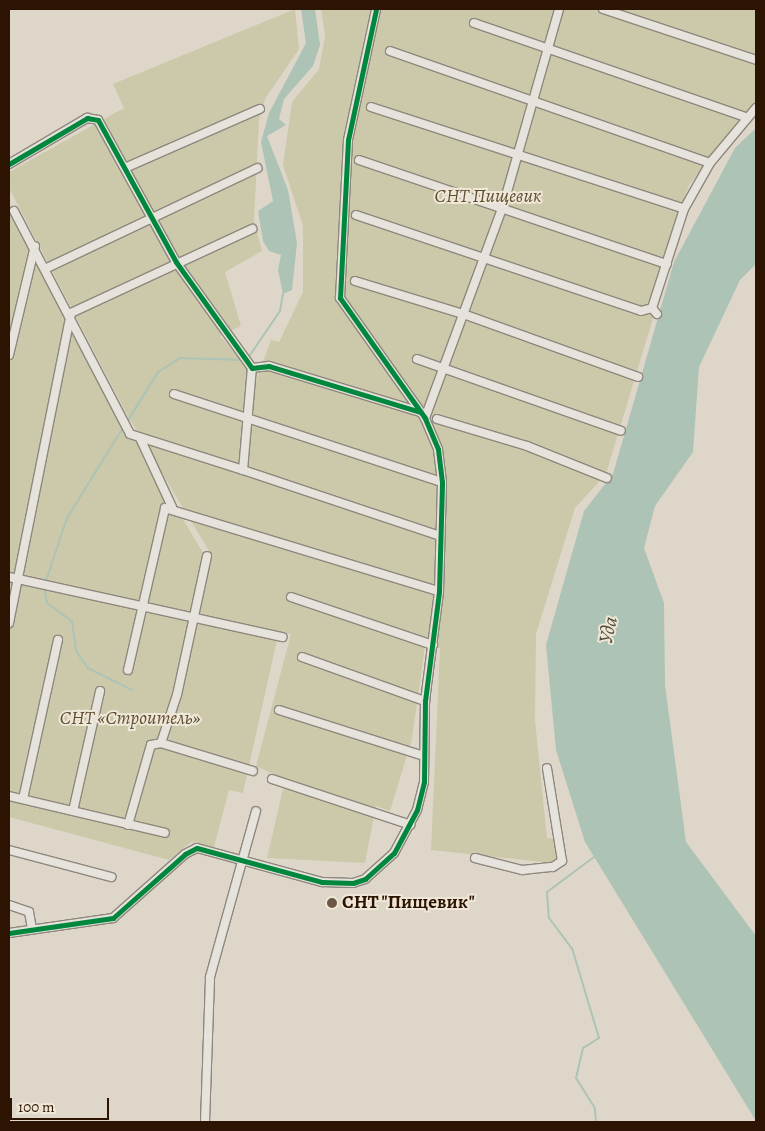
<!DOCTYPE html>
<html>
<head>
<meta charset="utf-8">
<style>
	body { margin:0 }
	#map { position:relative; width:765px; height:1131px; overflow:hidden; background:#ded7c9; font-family:Alegreya,serif }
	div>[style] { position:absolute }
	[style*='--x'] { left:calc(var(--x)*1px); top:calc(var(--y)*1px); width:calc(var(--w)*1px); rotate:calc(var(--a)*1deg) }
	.green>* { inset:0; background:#cbc9a9 }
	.water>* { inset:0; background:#acc3b5 }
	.stream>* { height:2px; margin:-1px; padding:0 1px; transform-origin:1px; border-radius:1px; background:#acc3b5 }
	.roads { filter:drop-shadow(1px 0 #8e877d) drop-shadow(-1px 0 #8e877d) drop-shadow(0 1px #8e877d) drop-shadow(0 -1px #8e877d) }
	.minor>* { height:8px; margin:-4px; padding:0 4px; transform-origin:4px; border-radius:4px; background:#e6e2dc }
	.cycleway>* { height:5px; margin:-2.5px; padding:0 2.5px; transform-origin:2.5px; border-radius:2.5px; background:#00873e }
	.dots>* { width:14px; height:14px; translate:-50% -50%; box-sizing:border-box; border:2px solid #efe7d7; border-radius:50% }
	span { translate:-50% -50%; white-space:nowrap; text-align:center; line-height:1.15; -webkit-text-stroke:4px #efe7d7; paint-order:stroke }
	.park-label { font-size:19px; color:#5f4e32; font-style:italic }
	.poi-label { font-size:19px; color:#2d1301; font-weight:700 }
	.left { translate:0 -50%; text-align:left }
	.water-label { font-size:20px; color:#524e3d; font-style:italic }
	.frame { position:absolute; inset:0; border:10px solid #2d1301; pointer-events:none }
	.scale { position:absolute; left:10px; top:1098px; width:99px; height:22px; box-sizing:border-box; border:2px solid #2d1301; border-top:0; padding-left:6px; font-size:15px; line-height:18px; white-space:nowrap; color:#2d1301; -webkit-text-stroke:4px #efe7d7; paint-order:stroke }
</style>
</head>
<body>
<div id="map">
	<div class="green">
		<i style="clip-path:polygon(295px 9px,299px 49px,265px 99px,259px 120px,254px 221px,262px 251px,225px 272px,241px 326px,220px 336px,257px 378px,271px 340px,279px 342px,303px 292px,303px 226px,283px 165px,292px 102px,319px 69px,325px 36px,321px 9px,756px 9px,756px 103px,689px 185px,645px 313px,654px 315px,606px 474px,575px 508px,536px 634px,535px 720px,547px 838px,556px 839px,557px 858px,552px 863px,431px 850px,440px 648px,425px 646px,412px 739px,390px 811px,376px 806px,365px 863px,267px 858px,285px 780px,256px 766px,291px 634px,199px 617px,212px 556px,126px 413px,9px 188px,9px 172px,124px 108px,113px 84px)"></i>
		<i style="clip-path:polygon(9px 203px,116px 408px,205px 556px,194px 617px,277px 640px,243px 793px,229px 790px,214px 847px,191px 842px,169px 860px,9px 817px)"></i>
	</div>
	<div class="water">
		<i style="clip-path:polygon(301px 9px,315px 9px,320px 45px,313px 66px,284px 99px,279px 119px,286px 125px,267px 136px,288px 190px,297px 243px,292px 290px,283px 294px,278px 270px,281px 255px,269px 251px,263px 241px,258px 211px,273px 201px,261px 142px,269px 113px,306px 43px)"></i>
		<i style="clip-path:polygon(756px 128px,756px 264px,740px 280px,699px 367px,693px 452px,655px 506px,644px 548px,664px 603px,665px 685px,686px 842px,756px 936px,756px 1121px,585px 842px,556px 750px,546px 645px,584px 511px,613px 474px,674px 262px,735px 148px)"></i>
	</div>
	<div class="stream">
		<i style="--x:248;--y:358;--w:57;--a:-55.8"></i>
		<i style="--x:280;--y:311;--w:17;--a:-80"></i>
		<i style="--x:127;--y:422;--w:59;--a:-58.2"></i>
		<i style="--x:158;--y:372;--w:26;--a:-32"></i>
		<i style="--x:180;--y:358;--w:64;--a:1.8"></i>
		<i style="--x:46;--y:581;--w:66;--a:-71.6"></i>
		<i style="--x:67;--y:518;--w:108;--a:-58.2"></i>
		<i style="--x:44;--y:586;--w:17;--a:80"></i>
		<i style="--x:47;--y:603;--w:31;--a:36"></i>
		<i style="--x:72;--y:621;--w:30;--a:82"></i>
		<i style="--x:76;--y:651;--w:21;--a:55"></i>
		<i style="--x:88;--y:668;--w:49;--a:26.6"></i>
		<i style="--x:594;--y:857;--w:59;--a:143.3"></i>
		<i style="--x:547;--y:892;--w:26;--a:86"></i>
		<i style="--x:549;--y:918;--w:38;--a:53"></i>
		<i style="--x:572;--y:948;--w:94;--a:73.3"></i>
		<i style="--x:599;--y:1038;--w:19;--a:148"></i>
		<i style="--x:583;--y:1048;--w:31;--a:103"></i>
		<i style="--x:576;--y:1078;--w:36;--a:58"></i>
		<i style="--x:595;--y:1109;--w:13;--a:86"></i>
	</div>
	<div class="roads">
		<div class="minor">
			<i style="--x:603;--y:9;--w:161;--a:18.4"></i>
			<i style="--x:474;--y:23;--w:288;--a:19.1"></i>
			<i style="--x:390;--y:51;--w:339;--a:19.3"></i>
			<i style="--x:371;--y:107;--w:329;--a:18"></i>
			<i style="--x:359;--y:160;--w:325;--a:18.7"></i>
			<i style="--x:9;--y:164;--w:91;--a:-30.5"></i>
			<i style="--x:87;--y:118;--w:11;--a:10"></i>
			<i style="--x:98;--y:120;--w:162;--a:61.2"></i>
			<i style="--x:176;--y:262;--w:130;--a:54.4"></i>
			<i style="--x:252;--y:368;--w:17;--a:-7"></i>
			<i style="--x:269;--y:366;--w:158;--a:16.9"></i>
			<i style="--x:127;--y:167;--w:145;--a:-23.6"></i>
			<i style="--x:14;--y:211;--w:251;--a:62.5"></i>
			<i style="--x:130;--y:434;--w:119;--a:17.7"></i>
			<i style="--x:243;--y:470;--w:102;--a:-85"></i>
			<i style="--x:356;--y:215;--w:301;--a:18.6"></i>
			<i style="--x:641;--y:311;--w:11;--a:-15"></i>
			<i style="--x:47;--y:268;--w:233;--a:-25.4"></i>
			<i style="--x:355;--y:281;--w:116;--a:17"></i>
			<i style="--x:466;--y:315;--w:183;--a:19.8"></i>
			<i style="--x:657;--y:314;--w:8;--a:-130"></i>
			<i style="--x:652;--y:308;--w:104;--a:-72.1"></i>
			<i style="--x:684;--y:209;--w:53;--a:-60.5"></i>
			<i style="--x:710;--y:163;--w:72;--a:-50.1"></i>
			<i style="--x:9;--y:355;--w:112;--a:-76.6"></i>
			<i style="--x:417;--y:359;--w:216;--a:19.4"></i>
			<i style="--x:174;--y:394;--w:282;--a:18.2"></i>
			<i style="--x:425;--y:418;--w:226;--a:-69.8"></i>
			<i style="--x:503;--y:206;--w:205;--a:-74.1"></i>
			<i style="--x:437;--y:419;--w:94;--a:16.7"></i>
			<i style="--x:527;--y:446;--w:86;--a:21.8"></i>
			<i style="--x:140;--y:438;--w:76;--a:65.1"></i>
			<i style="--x:243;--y:470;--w:208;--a:18.5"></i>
			<i style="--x:9;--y:577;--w:280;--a:12.4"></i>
			<i style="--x:291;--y:597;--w:150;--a:18.7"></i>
			<i style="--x:9;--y:623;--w:316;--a:-78.7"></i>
			<i style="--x:71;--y:313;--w:200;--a:-24.9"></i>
			<i style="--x:302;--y:657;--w:131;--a:19.7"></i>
			<i style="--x:128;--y:670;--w:166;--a:-77.1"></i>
			<i style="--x:165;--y:508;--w:286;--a:16.9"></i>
			<i style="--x:279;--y:710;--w:152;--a:17.6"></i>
			<i style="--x:161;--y:743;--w:96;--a:16.9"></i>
			<i style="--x:272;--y:779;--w:146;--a:18.3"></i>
			<i style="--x:9;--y:796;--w:160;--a:13.3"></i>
			<i style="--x:23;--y:799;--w:163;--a:-77.6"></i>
			<i style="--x:73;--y:811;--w:123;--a:-77.3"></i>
			<i style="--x:128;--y:825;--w:83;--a:-74"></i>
			<i style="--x:151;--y:745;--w:10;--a:-11"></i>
			<i style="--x:161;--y:743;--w:51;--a:-71.6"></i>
			<i style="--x:177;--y:695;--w:142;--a:-77.8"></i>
			<i style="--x:9;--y:850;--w:106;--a:14.8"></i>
			<i style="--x:475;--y:858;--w:49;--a:14.3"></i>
			<i style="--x:522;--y:870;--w:31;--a:-6"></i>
			<i style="--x:553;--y:867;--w:11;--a:-34"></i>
			<i style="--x:562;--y:861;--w:94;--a:-99.2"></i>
			<i style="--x:9;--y:905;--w:21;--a:19"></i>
			<i style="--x:29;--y:912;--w:17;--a:80"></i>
			<i style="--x:9;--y:933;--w:105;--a:-8.2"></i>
			<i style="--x:113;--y:918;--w:96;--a:-41.6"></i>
			<i style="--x:185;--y:854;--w:13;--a:-27"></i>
			<i style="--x:197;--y:848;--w:130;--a:15.2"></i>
			<i style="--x:322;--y:882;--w:31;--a:2"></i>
			<i style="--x:353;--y:883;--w:13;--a:-18"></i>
			<i style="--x:365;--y:879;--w:39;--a:-42"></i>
			<i style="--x:394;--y:853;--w:49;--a:-61.9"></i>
			<i style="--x:417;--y:810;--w:29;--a:-76"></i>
			<i style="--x:424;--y:782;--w:81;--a:-89.3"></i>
			<i style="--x:425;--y:701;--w:111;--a:-82.7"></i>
			<i style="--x:439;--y:591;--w:109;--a:-88.4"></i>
			<i style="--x:442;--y:482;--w:33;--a:-97"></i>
			<i style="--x:438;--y:449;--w:34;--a:-113"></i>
			<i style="--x:425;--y:418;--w:147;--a:-125.3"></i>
			<i style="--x:340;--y:298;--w:158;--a:-87.1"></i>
			<i style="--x:348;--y:140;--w:134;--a:-77.9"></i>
			<i style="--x:205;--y:1122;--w:145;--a:-88"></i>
			<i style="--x:210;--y:977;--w:172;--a:-74.5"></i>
		</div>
	</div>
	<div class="cycleway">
		<i style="--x:9;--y:164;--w:91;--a:-30.5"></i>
		<i style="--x:87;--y:118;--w:11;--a:10"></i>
		<i style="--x:98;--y:120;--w:162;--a:61.2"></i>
		<i style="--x:176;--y:262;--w:130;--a:54.4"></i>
		<i style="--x:252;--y:368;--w:17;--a:-7"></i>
		<i style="--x:269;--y:366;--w:158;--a:16.9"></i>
		<i style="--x:9;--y:933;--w:105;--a:-8.2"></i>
		<i style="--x:113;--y:918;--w:96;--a:-41.6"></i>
		<i style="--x:185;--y:854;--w:13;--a:-27"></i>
		<i style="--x:197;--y:848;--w:130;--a:15.2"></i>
		<i style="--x:322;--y:882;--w:31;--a:2"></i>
		<i style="--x:353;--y:883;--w:13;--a:-18"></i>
		<i style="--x:365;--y:879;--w:39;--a:-42"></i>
		<i style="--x:394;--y:853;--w:49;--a:-61.9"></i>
		<i style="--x:417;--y:810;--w:29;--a:-76"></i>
		<i style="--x:424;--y:782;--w:81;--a:-89.3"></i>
		<i style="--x:425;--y:701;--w:111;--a:-82.7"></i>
		<i style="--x:439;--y:591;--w:109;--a:-88.4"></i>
		<i style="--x:442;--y:482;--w:33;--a:-97"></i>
		<i style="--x:438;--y:449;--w:34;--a:-113"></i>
		<i style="--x:425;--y:418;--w:147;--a:-125.3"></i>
		<i style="--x:340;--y:298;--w:158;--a:-87.1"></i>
		<i style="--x:348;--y:140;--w:134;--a:-77.9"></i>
	</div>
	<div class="dots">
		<i style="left:332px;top:903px;background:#6b5847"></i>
	</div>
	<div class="park-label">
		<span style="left:488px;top:197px">СНТ Пищевик</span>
		<span style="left:130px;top:719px">СНТ «Строитель»</span>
	</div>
	<div class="poi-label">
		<span class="left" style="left:342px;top:903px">СНТ "Пищевик"</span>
	</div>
	<div class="water-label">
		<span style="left:608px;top:630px;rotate:-78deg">Уда</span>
	</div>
	<div class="frame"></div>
	<div class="scale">100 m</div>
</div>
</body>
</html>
